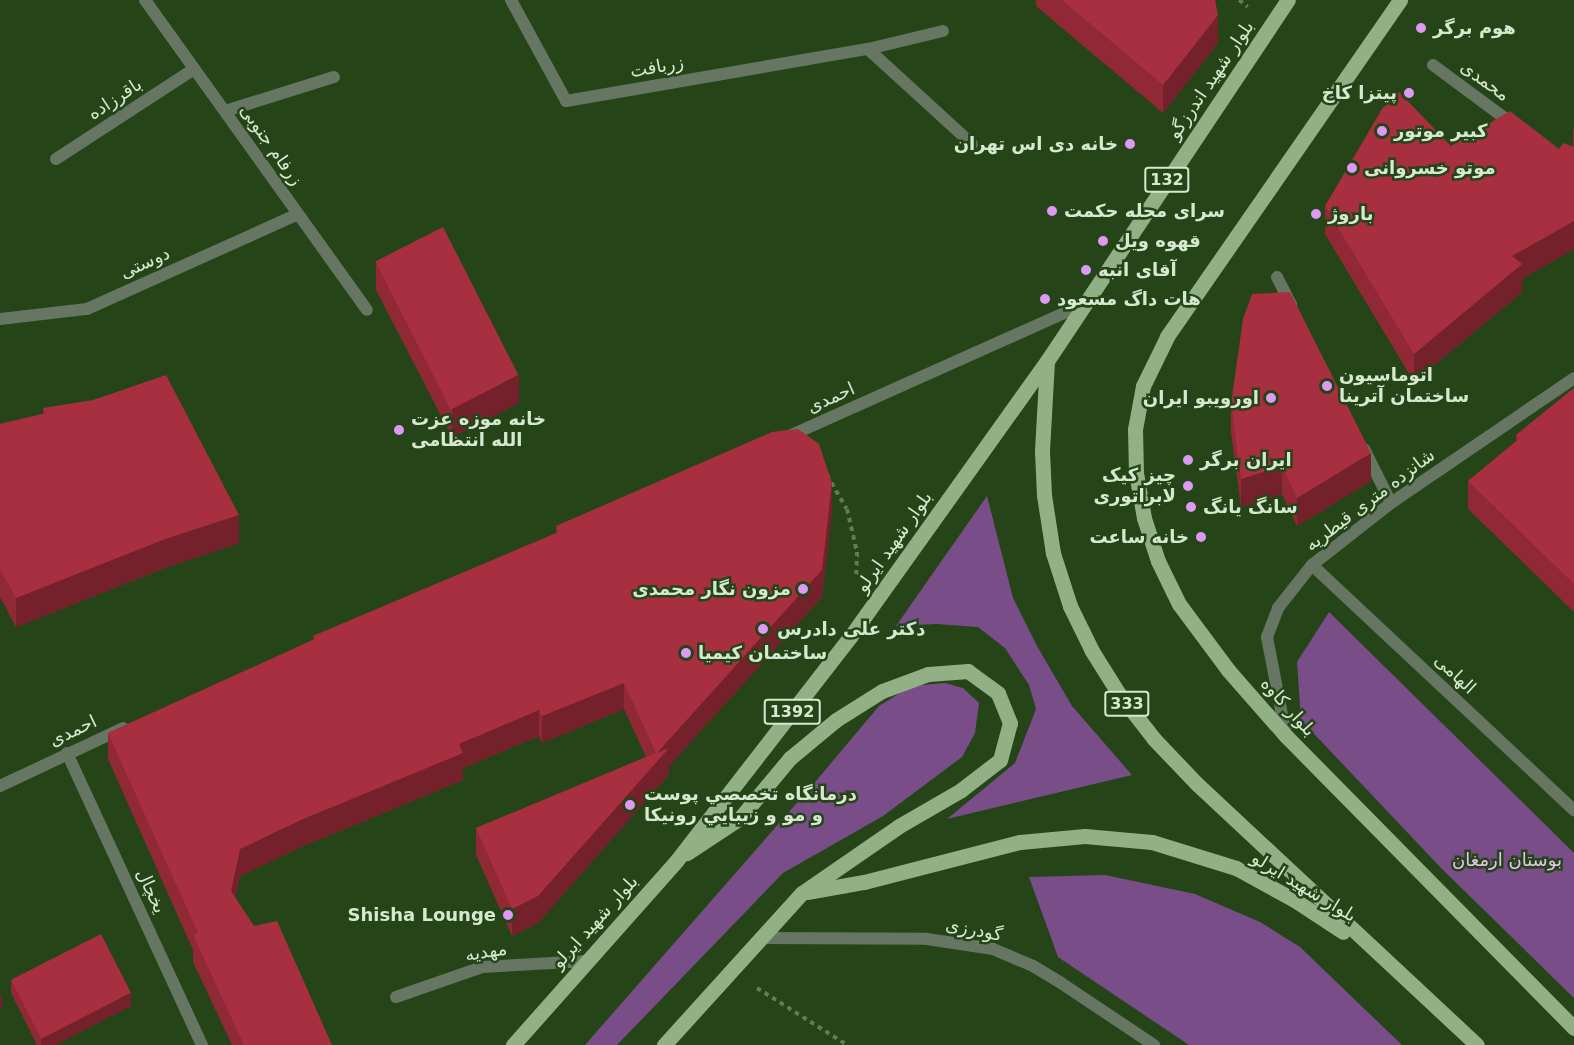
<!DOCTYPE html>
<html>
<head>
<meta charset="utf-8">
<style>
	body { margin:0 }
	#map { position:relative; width:1574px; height:1045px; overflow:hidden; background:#254519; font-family:"DejaVu Sans",Cairo,sans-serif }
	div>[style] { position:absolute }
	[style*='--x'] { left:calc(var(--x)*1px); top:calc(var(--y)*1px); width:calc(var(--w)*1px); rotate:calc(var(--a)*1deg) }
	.green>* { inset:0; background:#794d87 }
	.path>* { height:4px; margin-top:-2px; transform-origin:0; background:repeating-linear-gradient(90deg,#607c56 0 4.5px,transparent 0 9px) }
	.lane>* { height:12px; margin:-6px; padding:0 6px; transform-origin:6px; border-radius:6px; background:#677662 }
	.street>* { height:12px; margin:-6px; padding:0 6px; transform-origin:6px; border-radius:6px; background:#677662 }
	.primary>* { height:15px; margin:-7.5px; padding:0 7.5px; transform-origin:7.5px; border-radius:7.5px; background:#91b086 }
	.wall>* { inset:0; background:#902836 }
	.shaded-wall>* { inset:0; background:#75212c; transform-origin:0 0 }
	.building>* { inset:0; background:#a72f3f; transform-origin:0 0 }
	.dots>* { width:16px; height:16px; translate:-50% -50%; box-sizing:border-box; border:3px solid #254519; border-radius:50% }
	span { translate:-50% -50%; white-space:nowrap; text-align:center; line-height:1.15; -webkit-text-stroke:5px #254519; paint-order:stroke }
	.shield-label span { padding:2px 4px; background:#254519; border:2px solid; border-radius:4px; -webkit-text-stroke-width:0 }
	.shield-label { font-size:16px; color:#d6e9d0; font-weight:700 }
	.poi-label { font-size:18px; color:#d6e9d0; font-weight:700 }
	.left { translate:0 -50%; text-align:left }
	.right { translate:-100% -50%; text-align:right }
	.street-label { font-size:18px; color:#d6e9d0 }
	.park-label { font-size:18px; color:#e5c1f0 }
</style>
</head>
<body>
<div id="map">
	<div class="green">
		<i style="clip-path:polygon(987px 496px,1013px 598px,1037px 646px,1072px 706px,1132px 775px,947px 819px,1015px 763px,1036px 709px,1029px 685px,1005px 648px,978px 627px,936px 624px,896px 626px)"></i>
		<i style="clip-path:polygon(1329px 612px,1574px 853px,1574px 998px,1442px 869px,1301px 720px,1297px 662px)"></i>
		<i style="clip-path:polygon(945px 683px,963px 688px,979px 703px,975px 733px,962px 757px,883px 816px,783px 873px,617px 1045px,585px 1045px,816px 781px,879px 706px,911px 686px)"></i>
		<i style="clip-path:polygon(1105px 875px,1195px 894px,1260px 922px,1300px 947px,1402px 1045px,1189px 1045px,1058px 957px,1029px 877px)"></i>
	</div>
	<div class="path">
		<i style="--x:1239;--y:0;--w:11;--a:38"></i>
		<i style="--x:827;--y:475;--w:39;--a:60"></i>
		<i style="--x:847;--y:509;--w:44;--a:76.9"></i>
		<i style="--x:857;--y:552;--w:23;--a:92"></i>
		<i style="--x:757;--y:988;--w:107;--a:32.3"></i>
	</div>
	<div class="lane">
		<i style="--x:225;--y:111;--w:114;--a:-17.3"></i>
	</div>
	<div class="street">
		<i style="--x:145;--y:0;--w:381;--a:54.4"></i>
		<i style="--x:511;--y:0;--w:115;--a:61.4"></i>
		<i style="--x:566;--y:101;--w:306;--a:-9.8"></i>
		<i style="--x:868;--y:49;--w:77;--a:-13.5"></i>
		<i style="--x:868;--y:49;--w:141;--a:42.4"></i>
		<i style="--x:1433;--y:65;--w:101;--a:36.5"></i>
		<i style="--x:56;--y:159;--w:165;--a:-33.1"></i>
		<i style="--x:1277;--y:277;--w:31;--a:63"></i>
		<i style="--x:0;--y:319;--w:88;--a:-6.6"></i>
		<i style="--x:87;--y:309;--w:231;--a:-24.2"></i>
		<i style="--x:787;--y:437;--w:326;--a:-24.1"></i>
		<i style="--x:1364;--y:449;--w:60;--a:63.4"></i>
		<i style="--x:1312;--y:565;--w:359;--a:43.1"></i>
		<i style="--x:1286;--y:735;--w:100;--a:-101"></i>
		<i style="--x:1267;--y:637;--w:31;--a:-69"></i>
		<i style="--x:1278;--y:608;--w:55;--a:-51.7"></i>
		<i style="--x:1312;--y:565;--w:100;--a:-38.1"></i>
		<i style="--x:1391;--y:503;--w:222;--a:-34.3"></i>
		<i style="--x:67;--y:753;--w:322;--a:65.2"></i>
		<i style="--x:0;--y:786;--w:136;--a:-25.2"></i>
		<i style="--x:761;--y:938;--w:166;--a:0.3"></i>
		<i style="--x:927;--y:939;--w:67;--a:8.6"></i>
		<i style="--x:993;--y:949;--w:43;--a:23"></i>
		<i style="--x:1033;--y:966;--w:33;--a:31"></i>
		<i style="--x:1061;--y:983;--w:112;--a:33.7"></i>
		<i style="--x:396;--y:997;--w:91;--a:-19.2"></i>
		<i style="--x:482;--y:967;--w:105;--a:-3.3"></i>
	</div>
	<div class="primary">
		<i style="--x:1400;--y:0;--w:410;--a:124.7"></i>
		<i style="--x:1167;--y:337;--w:55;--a:116.1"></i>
		<i style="--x:1143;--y:386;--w:44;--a:100.5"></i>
		<i style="--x:1135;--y:429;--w:44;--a:88.7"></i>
		<i style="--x:1136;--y:473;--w:46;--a:79.9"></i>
		<i style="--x:1144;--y:518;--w:45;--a:72"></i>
		<i style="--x:1158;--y:561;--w:48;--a:64"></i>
		<i style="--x:1179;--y:604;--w:82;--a:53.4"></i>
		<i style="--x:1228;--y:670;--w:88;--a:48.7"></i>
		<i style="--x:1286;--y:736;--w:410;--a:45.4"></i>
		<i style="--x:1047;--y:361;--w:90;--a:93.2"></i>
		<i style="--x:1042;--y:451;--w:44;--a:87.4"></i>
		<i style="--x:1044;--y:495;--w:59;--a:81.2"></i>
		<i style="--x:1053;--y:553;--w:56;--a:72.2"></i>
		<i style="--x:1070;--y:606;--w:50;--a:63.9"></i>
		<i style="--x:1092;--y:651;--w:51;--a:57.9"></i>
		<i style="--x:1119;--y:694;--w:57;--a:52.1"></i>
		<i style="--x:1154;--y:739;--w:61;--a:46.3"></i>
		<i style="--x:1196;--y:783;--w:384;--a:43"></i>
		<i style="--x:807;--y:892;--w:58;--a:-10"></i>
		<i style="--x:864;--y:882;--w:161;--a:-14.4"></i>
		<i style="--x:1020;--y:842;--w:65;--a:-5.3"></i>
		<i style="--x:1085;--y:836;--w:67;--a:5.1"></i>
		<i style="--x:1152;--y:842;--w:88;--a:17.2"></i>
		<i style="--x:1236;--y:868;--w:68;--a:28.8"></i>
		<i style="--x:1296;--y:901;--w:56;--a:33.4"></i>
		<i style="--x:513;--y:1045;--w:247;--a:-48.4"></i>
		<i style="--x:677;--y:860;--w:282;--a:-52.2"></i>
		<i style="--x:850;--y:637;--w:339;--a:-54.5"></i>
		<i style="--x:1047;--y:361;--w:434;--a:-56.3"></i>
		<i style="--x:664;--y:1045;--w:205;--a:-47.8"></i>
		<i style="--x:802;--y:893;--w:118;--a:-34.6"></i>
		<i style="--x:899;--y:826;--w:72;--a:-30.1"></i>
		<i style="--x:961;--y:790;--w:49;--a:-37.6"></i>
		<i style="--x:1000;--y:760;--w:38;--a:-75"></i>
		<i style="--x:1010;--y:723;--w:32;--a:-112"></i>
		<i style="--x:998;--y:693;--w:37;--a:-144"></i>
		<i style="--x:968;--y:671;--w:40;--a:175.7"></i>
		<i style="--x:928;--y:674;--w:49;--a:159.7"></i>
		<i style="--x:882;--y:691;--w:54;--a:147.8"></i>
		<i style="--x:836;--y:720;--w:60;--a:140.4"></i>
		<i style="--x:790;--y:758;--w:78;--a:129.8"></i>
		<i style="--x:740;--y:818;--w:64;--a:146.6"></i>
	</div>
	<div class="wall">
		<i style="clip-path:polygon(1036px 0,1215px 0,1218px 43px,1163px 113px,1036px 6px)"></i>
		<i style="clip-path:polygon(1574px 128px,1574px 249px,1522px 279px,1522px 292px,1414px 382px,1325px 234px,1325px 206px,1559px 149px,1573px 147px,1573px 129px)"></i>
		<i style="clip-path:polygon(376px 262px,519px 403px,452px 437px,376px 290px)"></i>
		<i style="clip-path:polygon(1574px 388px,1574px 612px,1468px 509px,1468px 481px,1516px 441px,1516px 435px)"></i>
		<i style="clip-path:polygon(1231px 404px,1371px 481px,1297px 526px,1282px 494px,1241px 507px,1231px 433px)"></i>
		<i style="clip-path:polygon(43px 408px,239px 543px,165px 568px,16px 627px,0 597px,0 424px,43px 414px)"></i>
		<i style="clip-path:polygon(832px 510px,822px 597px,669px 766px,669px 774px,538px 923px,512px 936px,476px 855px,476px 828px,646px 757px,624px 709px,542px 743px,539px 736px,463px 768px,463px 780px,301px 847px,240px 876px,235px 898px,332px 1045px,232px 1045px,193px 962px,193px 950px,108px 759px,108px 733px,313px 640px,313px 636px,556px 533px,556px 526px)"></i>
		<i style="clip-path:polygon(11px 980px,131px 1006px,55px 1045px,37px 1045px,11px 993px)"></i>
	</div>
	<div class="shaded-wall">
		<i style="clip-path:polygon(1218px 15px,1218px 43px,1163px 113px,1163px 85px)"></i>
		<i style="clip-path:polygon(1574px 221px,1574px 249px,1522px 279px,1522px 292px,1414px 382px,1414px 354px,1512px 256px)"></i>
		<i style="clip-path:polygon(519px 375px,519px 403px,452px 437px,452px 409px)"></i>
		<i style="clip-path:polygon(1371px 453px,1371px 481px,1297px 526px,1297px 498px)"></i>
		<i style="clip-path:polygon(1282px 466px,1282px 494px,1241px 507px,1241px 479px)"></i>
		<i style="clip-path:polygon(832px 483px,832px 510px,822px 597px,669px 766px,669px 774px,538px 923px,512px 936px,512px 909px,657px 753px)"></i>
		<i style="clip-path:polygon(239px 515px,239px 543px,165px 568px,16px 627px,16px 598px,165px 539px)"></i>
		<i style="clip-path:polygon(624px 683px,624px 709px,542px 743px,542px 716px)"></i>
		<i style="clip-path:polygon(539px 710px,539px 736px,463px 768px,463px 780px,301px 847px,240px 876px,231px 917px,231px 891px,240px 849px,459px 744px)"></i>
		<i style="clip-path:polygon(131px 993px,131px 1006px,55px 1045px,41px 1045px,41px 1039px)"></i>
		<i style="left:0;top:996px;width:2px;height:13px"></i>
	</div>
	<div class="building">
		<i style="clip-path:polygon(1062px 0,1215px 0,1218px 15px,1163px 85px)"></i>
		<i style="clip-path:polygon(1399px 92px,1451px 146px,1510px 111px,1559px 149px,1563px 143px,1574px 147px,1574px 221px,1512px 256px,1522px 264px,1414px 354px,1325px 206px,1382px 109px)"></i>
		<i style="left:443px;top:227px;width:166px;height:76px;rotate:63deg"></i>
		<i style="clip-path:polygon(1290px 292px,1371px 453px,1297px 498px,1282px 466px,1241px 479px,1231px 404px,1243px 319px,1252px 294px)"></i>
		<i style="clip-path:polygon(166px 375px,239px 515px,165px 539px,16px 598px,0 569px,0 424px,46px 413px,43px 408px,93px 400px)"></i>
		<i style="clip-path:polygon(1574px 388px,1574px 584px,1468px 481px,1519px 439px,1516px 435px)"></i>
		<i style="clip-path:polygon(798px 429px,819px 444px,832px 483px,822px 570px,657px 753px,669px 748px,538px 896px,512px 909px,476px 828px,656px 753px,624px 683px,542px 716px,539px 710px,459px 744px,463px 753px,301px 820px,240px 849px,231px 891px,254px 926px,277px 921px,332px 1045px,244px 1045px,193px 935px,198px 933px,108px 733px,315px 639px,313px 636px,559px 532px,556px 526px,772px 432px)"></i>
		<i style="left:101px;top:934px;width:66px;height:101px;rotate:63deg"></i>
	</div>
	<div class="dots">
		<i style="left:1421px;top:28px;background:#dd99f3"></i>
		<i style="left:1409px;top:93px;background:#dd99f3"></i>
		<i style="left:1382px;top:131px;background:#dd99f3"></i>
		<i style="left:1130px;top:144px;background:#dd99f3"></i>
		<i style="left:1352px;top:168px;background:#dd99f3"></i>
		<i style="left:1052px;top:211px;background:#dd99f3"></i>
		<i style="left:1316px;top:214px;background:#dd99f3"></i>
		<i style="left:1103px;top:241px;background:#dd99f3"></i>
		<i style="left:1086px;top:270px;background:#dd99f3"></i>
		<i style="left:1045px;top:299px;background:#dd99f3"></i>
		<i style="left:1327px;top:386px;background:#dd99f3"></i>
		<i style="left:1271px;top:398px;background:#dd99f3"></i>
		<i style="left:399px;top:430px;background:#dd99f3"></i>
		<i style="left:1188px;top:460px;background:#dd99f3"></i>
		<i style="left:1188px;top:486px;background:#dd99f3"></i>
		<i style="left:1191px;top:507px;background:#dd99f3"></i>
		<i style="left:1201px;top:537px;background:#dd99f3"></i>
		<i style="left:803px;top:589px;background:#dd99f3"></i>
		<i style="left:763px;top:629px;background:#dd99f3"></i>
		<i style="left:686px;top:653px;background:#dd99f3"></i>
		<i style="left:630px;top:805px;background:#dd99f3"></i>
		<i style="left:508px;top:915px;background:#dd99f3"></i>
	</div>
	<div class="shield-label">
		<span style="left:1167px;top:180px">132</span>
		<span style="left:1127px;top:704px">333</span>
		<span style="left:792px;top:712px">1392</span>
	</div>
	<div class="poi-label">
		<span class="left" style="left:1433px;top:28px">هوم برگر</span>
		<span class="right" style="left:1397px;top:93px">پیتزا کاخ</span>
		<span class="left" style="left:1394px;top:131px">کبیر موتور</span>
		<span class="right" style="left:1118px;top:144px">خانه دی اس تهران</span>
		<span class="left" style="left:1364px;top:168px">موتو خسروانی</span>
		<span class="left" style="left:1064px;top:211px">سرای محله حکمت</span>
		<span class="left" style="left:1328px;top:214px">باروژ</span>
		<span class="left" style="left:1115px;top:241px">قهوه ویل</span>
		<span class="left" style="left:1098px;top:270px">آقای انبه</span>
		<span class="left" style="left:1057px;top:299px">هات داگ مسعود</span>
		<span class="left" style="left:1339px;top:386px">اتوماسیون<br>ساختمان آترینا</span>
		<span class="right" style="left:1259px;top:398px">اورویبو ایران</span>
		<span class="left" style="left:411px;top:430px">خانه موزه عزت<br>الله انتظامی</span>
		<span class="left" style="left:1200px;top:460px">ایران برگر</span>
		<span class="right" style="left:1176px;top:486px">چیز کیک<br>لابراتوری</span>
		<span class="left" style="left:1203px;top:507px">سانگ یانگ</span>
		<span class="right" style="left:1189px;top:537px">خانه ساعت</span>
		<span class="right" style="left:791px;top:589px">مزون نگار محمدی</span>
		<span class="left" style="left:777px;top:629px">دکتر علی دادرس</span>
		<span class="left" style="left:698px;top:653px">ساختمان کیمیا</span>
		<span class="left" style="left:644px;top:805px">درمانگاه تخصصي پوست<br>و مو و زيبايي رونيكا</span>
		<span class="right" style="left:496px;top:915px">Shisha Lounge</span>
	</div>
	<div class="street-label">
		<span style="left:657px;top:67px;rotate:-10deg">زربافت</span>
		<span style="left:1211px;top:80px;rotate:-56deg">بلوار شهید اندرزگو</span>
		<span style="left:1485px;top:81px;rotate:36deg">محمدی</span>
		<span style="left:115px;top:99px;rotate:-33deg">باقرزاده</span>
		<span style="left:271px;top:145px;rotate:55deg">زرفام جنوبی</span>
		<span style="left:145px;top:263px;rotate:-24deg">دوستی</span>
		<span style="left:831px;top:398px;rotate:-24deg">احمدی</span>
		<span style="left:1370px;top:500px;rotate:-37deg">شانزده متری قیطریه</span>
		<span style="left:894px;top:542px;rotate:-55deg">بلوار شهید ایرلو</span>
		<span style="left:1455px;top:674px;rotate:43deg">الهامی</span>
		<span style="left:1288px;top:707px;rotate:48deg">بلوار کاوه</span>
		<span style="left:73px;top:731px;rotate:-25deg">احمدی</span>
		<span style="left:1304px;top:887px;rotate:31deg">بلوار شهید ایرلو</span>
		<span style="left:151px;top:891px;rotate:65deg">یخچال</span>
		<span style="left:595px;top:922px;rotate:-48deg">بلوار شهید ایرلو</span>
		<span style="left:974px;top:930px;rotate:11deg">گودرزی</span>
		<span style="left:486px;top:952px;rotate:-9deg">مهدیه</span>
	</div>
	<div class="park-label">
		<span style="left:1507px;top:860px">بوستان ارمغان</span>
	</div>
</div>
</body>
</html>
